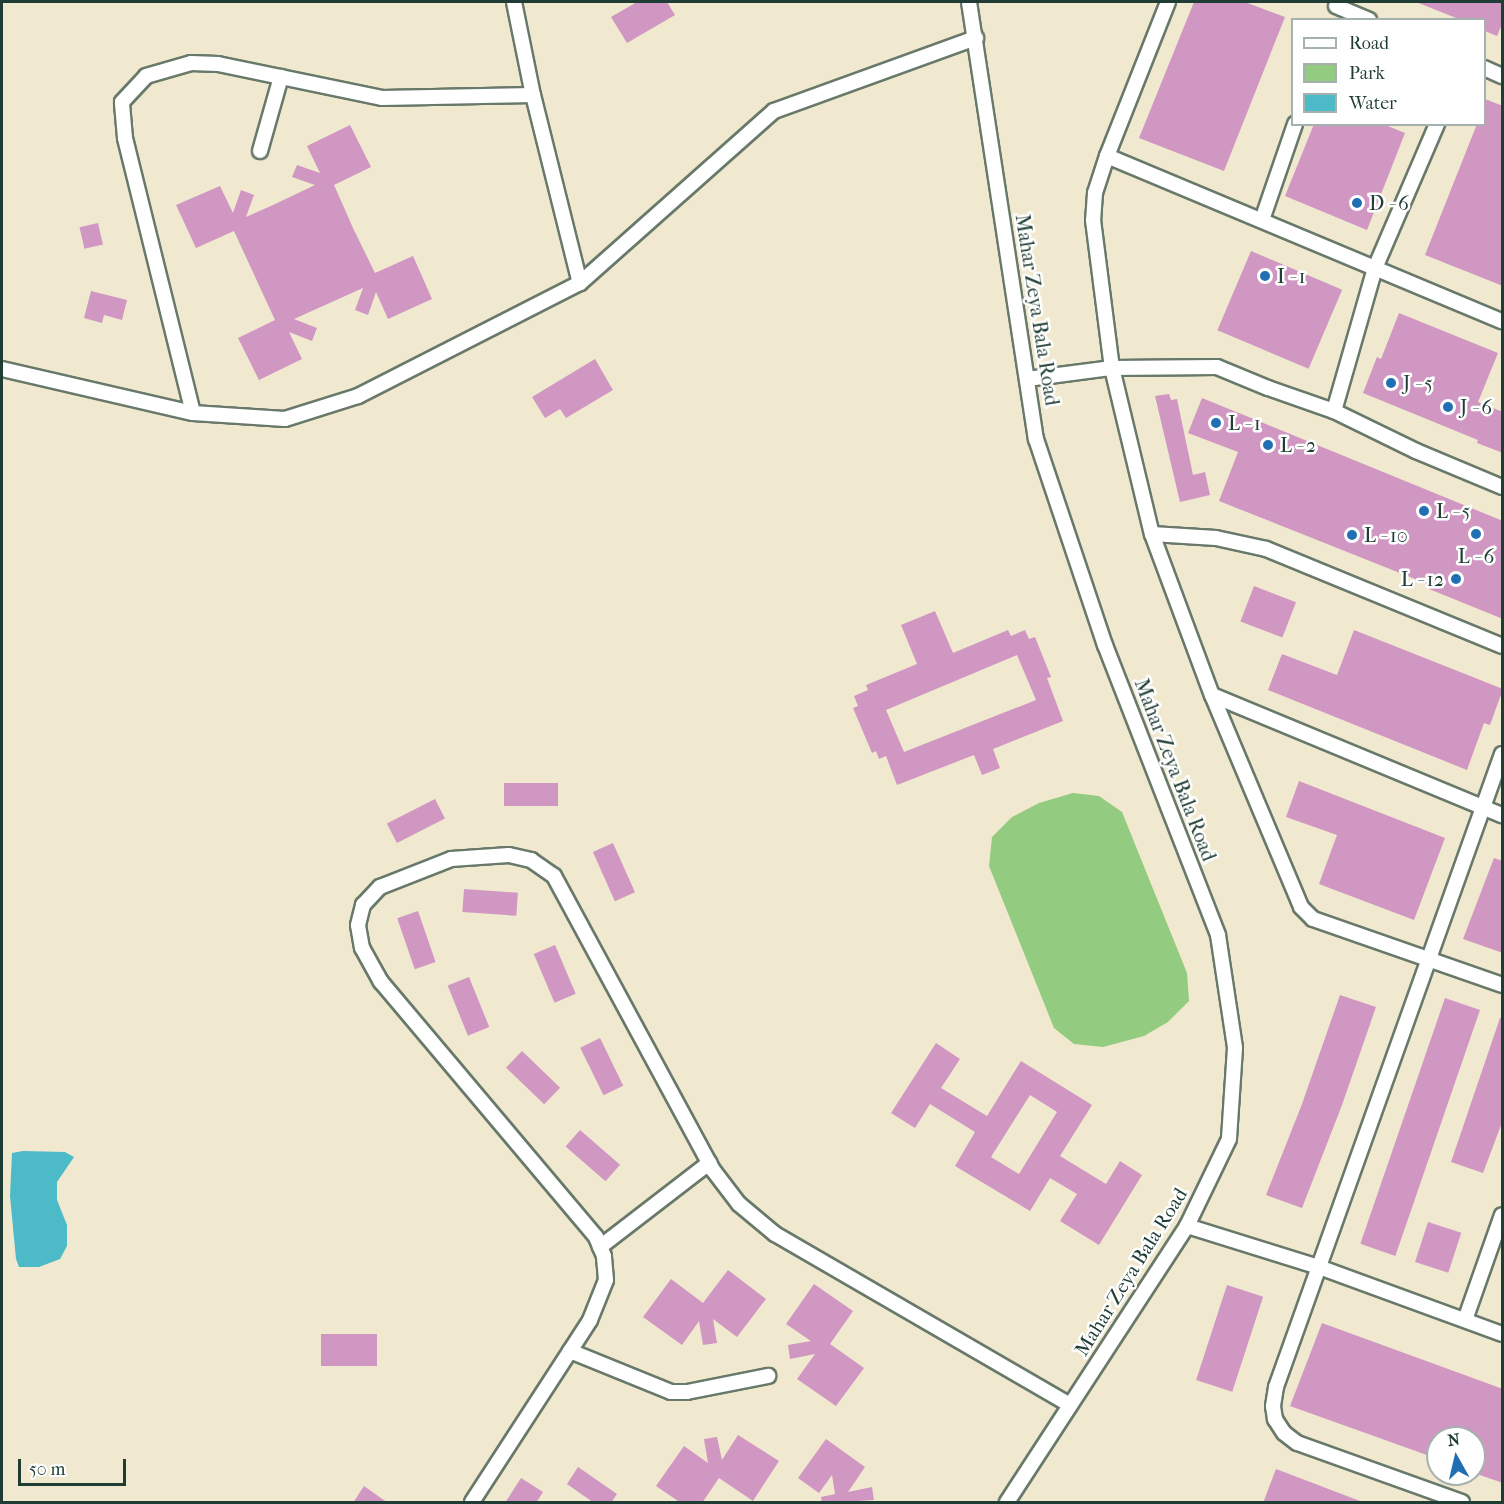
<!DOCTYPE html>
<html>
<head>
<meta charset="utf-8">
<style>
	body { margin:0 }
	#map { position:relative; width:1504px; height:1504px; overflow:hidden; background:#f0e8cf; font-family:"IM FELL French Canon",serif }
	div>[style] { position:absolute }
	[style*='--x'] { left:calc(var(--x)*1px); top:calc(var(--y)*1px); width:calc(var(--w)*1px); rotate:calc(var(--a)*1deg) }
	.green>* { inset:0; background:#93cc80 }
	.water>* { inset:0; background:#4dbbc7 }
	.building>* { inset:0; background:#d097c2; transform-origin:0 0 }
	.roads { filter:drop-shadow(2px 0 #68796a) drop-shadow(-2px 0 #68796a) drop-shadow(0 2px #68796a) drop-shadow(0 -2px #68796a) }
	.street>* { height:14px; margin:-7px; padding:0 7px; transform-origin:7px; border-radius:7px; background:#fff }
	.dots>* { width:16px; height:16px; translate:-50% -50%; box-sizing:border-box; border:3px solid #fff; border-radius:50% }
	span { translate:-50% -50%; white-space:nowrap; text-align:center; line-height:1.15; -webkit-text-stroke:5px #fff; paint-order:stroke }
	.poi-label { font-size:20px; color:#1f3d34 }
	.left { translate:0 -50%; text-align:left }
	.right { translate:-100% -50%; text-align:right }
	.street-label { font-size:20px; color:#1f3d34 }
	.frame { position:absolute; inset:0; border:3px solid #1f3d34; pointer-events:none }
	.legend { position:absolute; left:1291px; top:18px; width:195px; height:108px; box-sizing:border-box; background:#fff; border:2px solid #a5b1ae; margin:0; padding:8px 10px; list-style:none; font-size:18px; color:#1f3d34 }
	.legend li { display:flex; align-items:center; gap:12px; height:30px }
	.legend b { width:30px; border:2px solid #a5b1ae }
	.north { position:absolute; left:1426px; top:1426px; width:60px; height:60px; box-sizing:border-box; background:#fff; border:2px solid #a5b1ae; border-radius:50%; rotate:352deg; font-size:16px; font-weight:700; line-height:24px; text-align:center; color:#1f3d34 }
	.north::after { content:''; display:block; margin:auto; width:21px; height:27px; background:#1f6fb2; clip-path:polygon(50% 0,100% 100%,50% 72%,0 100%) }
	.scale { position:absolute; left:18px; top:1459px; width:108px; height:27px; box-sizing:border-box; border:3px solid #1f3d34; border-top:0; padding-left:8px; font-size:18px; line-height:21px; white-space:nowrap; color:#1f3d34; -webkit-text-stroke:4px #fff; paint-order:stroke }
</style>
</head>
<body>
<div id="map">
	<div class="green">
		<i style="clip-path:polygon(1073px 793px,1099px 796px,1122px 812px,1187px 973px,1189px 1001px,1168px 1022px,1144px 1036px,1103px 1047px,1074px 1044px,1054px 1028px,989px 866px,992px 837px,1012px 817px,1039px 803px)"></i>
	</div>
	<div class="water">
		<i style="clip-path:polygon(23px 1151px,65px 1152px,74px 1157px,57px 1182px,57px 1200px,67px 1225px,67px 1246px,60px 1259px,39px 1267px,19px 1267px,16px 1259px,10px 1196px,12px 1153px)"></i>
	</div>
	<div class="building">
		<i style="clip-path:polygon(637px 2px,667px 2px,675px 15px,627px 43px,611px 17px)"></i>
		<i style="clip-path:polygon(1194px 2px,1245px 2px,1285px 17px,1224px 171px,1139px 138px)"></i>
		<i style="clip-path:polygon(1416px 2px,1503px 2px,1503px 22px,1497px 36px,1485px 31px,1485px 20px,1461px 20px)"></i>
		<i style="clip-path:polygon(1485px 99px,1503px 106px,1503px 286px,1425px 255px,1477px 124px,1485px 124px)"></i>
		<i style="clip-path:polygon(1314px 124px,1383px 124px,1405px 133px,1367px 230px,1285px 196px)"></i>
		<i style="clip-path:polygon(350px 125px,371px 167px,334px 185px,353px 228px,375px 273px,413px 256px,432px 299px,388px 319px,376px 292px,368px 315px,355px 310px,363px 288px,294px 319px,317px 328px,312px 341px,289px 332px,302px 359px,259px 380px,238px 338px,275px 320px,251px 268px,234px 231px,196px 248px,176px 205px,220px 186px,233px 213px,241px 190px,254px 195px,246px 217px,273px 205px,315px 185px,292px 177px,297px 165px,320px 173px,307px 146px)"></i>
		<i style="left:98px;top:223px;width:22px;height:19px;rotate:77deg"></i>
		<i style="left:1251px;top:251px;width:99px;height:86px;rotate:23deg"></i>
		<i style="clip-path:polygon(91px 291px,127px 300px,122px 320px,104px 315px,102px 323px,84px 318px)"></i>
		<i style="clip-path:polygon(1399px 313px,1498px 353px,1478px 402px,1503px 412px,1503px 453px,1477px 443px,1478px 440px,1363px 393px,1377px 357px,1381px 359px)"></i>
		<i style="clip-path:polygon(595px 359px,613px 390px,566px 418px,560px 409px,545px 418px,532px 397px)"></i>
		<i style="clip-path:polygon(1169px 394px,1171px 400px,1177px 399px,1193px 475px,1205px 472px,1210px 495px,1180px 502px,1155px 396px)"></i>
		<i style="clip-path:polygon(1202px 398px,1503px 521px,1503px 619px,1429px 589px,1430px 585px,1219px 501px,1238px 452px,1188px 433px)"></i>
		<i style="left:1254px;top:586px;width:45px;height:38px;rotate:21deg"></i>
		<i style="clip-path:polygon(evenodd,935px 611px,953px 653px,1008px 630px,1011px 636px,1025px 630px,1029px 639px,1035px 637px,1051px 677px,1047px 678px,1063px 721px,993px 749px,1000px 768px,982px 775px,974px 755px,897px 785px,886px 756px,879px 759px,876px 751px,872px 753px,853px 708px,858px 706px,854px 696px,868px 690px,866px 685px,917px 664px,901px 625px,935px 611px,1017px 655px,1036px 700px,904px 752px,886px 710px,1017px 655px)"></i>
		<i style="clip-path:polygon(1354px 630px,1503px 689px,1490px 725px,1484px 723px,1467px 770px,1268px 690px,1282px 654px,1337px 675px)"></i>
		<i style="clip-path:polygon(1299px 781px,1445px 838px,1414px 920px,1319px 884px,1337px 835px,1286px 817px)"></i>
		<i style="left:558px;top:783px;width:23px;height:54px;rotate:90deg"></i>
		<i style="left:435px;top:799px;width:22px;height:54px;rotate:63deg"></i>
		<i style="left:613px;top:843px;width:54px;height:22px;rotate:66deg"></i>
		<i style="clip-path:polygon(1494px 858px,1503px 861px,1503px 953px,1463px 939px)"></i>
		<i style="left:464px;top:889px;width:54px;height:23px;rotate:4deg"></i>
		<i style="left:418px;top:911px;width:54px;height:22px;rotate:71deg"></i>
		<i style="left:555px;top:945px;width:53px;height:23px;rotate:67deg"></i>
		<i style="left:469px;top:977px;width:54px;height:23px;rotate:68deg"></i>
		<i style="clip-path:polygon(1340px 995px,1376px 1007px,1342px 1105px,1302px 1208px,1266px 1195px,1302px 1104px)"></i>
		<i style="left:1445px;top:998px;width:37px;height:260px;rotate:19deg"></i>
		<i style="clip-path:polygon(1500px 1018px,1503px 1018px,1503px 1120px,1483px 1173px,1451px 1162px)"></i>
		<i style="left:600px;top:1038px;width:53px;height:22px;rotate:64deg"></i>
		<i style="clip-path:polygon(evenodd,936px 1043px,960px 1059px,941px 1088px,987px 1116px,1021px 1061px,1092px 1105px,1060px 1156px,1106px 1184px,1120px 1161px,1142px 1175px,1099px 1245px,1060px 1221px,1077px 1194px,1050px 1178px,1030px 1211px,955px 1166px,975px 1132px,930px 1104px,915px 1128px,891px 1113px,936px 1043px,1030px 1095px,1057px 1112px,1019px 1174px,991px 1157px,1030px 1095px)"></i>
		<i style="left:522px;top:1051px;width:53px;height:23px;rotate:44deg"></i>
		<i style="left:580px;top:1130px;width:53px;height:22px;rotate:41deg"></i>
		<i style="left:1428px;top:1222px;width:35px;height:42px;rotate:18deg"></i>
		<i style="clip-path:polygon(728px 1270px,766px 1299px,737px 1337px,713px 1319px,717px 1343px,703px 1345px,699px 1321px,682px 1345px,643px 1317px,671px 1279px,703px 1303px)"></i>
		<i style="clip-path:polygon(814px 1284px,853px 1311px,830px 1344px,864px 1368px,836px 1406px,797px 1379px,815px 1354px,790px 1359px,788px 1345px,811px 1341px,786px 1324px)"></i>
		<i style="left:1227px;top:1285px;width:38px;height:100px;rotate:18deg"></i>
		<i style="clip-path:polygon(1322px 1323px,1503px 1389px,1503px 1483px,1474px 1473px,1474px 1455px,1480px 1438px,1438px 1438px,1438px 1459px,1290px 1406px)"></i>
		<i style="left:377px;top:1334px;width:32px;height:56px;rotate:90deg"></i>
		<i style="clip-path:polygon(738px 1435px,779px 1461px,753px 1501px,719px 1478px,702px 1503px,681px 1503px,656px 1486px,684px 1446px,708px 1463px,704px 1439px,717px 1437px,722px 1460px)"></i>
		<i style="clip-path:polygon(826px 1439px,865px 1467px,848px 1492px,872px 1487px,874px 1500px,822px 1503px,821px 1497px,835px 1494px,832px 1475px,819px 1493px,798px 1478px)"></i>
		<i style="clip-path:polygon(578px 1467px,617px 1494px,611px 1503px,594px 1503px,567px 1484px)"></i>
		<i style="clip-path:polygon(1276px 1469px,1360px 1501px,1359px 1503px,1263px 1503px)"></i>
		<i style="clip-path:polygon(521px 1478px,543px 1492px,536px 1503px,505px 1503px)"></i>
		<i style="clip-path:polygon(364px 1486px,388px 1503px,353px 1503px)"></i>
	</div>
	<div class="roads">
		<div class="street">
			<i style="--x:514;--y:2;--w:95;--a:78.5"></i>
			<i style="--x:533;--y:95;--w:194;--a:76"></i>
			<i style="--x:969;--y:2;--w:442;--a:81.3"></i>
			<i style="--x:1036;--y:439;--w:217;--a:71.5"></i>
			<i style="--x:1105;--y:645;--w:311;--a:68.7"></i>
			<i style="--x:1218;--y:935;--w:114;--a:81.4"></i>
			<i style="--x:1235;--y:1048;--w:91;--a:93.8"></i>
			<i style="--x:1229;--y:1139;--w:97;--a:115.8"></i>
			<i style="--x:1187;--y:1226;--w:330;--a:123.1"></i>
			<i style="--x:1168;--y:2;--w:166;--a:111.6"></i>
			<i style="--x:1107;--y:156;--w:39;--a:108"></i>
			<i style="--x:1095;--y:193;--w:27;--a:94"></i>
			<i style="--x:1093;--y:220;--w:149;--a:82.7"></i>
			<i style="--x:1112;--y:368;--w:171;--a:76.5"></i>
			<i style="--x:1152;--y:534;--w:172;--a:69.6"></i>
			<i style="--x:1212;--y:695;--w:230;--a:67.2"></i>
			<i style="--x:1301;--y:907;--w:17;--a:45"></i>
			<i style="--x:1313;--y:919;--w:200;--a:19.2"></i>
			<i style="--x:1336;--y:6;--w:36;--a:23"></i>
			<i style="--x:1484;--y:68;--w:20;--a:24"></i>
			<i style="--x:260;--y:151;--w:77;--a:-74.2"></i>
			<i style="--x:1107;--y:156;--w:428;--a:22.7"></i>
			<i style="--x:1262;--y:220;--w:102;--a:-71"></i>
			<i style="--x:2;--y:369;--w:196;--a:13"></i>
			<i style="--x:193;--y:413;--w:92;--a:3.7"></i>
			<i style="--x:285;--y:419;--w:77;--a:-17.5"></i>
			<i style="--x:358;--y:396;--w:249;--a:-27"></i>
			<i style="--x:580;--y:283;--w:259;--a:-41.6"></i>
			<i style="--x:774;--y:111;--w:215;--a:-19.9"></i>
			<i style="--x:1027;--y:379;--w:86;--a:-7.4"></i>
			<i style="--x:1112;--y:368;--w:105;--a:-0.5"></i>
			<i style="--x:1217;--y:367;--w:55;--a:22.4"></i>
			<i style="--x:1268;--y:388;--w:70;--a:19.2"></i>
			<i style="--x:1334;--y:411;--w:91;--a:26"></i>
			<i style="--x:1416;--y:451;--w:93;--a:22.7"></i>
			<i style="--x:1334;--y:411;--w:149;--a:-74"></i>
			<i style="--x:1375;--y:268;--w:157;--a:-66.7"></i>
			<i style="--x:193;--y:413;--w:283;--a:-103.9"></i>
			<i style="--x:125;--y:138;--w:36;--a:-95"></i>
			<i style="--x:122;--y:102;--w:35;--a:-47"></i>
			<i style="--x:146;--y:76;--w:47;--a:-16.1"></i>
			<i style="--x:191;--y:63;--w:27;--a:2"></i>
			<i style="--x:218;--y:64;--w:167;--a:11.7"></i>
			<i style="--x:382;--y:98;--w:151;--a:-1.1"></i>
			<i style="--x:1152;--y:534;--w:64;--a:3.6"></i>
			<i style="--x:1216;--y:538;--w:51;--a:12.4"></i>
			<i style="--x:1266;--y:549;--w:255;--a:22.3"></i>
			<i style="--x:1212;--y:695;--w:314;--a:22.5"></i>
			<i style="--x:1187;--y:1226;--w:138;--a:17.3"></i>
			<i style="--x:1319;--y:1267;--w:195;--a:20.1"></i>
			<i style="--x:600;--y:1247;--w:138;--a:-37.6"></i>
			<i style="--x:1465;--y:1320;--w:111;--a:-70.6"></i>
			<i style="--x:570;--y:1351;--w:109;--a:22.1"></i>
			<i style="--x:671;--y:1392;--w:16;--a:0"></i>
			<i style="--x:687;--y:1392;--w:83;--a:-11.2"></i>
			<i style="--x:472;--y:1502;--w:217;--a:-57"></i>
			<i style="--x:590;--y:1320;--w:43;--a:-68.2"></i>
			<i style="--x:606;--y:1280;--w:24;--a:-95"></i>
			<i style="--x:604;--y:1256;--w:21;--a:-113"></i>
			<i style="--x:596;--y:1237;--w:334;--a:-130.1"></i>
			<i style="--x:381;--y:982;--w:39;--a:-119"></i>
			<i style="--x:362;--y:948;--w:23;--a:-100"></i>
			<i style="--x:358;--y:925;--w:21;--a:-76"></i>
			<i style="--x:363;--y:905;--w:25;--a:-47"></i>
			<i style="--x:380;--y:887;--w:76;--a:-21.5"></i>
			<i style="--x:451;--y:859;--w:58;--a:-3.9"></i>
			<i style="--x:509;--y:855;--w:23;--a:13"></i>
			<i style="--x:531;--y:860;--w:28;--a:35"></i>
			<i style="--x:554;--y:876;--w:334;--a:61.6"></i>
			<i style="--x:713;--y:1170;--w:43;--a:52.6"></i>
			<i style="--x:739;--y:1204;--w:47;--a:39.8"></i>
			<i style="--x:775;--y:1234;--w:341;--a:30.1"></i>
			<i style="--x:1462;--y:1502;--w:175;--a:-160.3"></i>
			<i style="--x:1297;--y:1443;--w:16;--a:-142"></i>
			<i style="--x:1284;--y:1433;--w:17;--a:-123"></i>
			<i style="--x:1275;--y:1419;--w:13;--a:-99"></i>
			<i style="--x:1273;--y:1406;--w:19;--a:-81"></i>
			<i style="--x:1276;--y:1387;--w:672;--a:-70.35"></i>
		</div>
	</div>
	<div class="dots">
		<i style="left:1357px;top:203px;background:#1f6fb2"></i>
		<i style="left:1265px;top:276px;background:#1f6fb2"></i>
		<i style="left:1391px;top:383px;background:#1f6fb2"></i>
		<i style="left:1448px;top:407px;background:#1f6fb2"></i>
		<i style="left:1216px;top:423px;background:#1f6fb2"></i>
		<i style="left:1268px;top:445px;background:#1f6fb2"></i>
		<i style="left:1424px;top:511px;background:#1f6fb2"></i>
		<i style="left:1476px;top:534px;background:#1f6fb2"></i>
		<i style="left:1352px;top:535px;background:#1f6fb2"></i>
		<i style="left:1456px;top:579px;background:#1f6fb2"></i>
	</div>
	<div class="poi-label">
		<span class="left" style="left:1369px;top:203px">D - 6</span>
		<span class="left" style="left:1277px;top:276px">I - 1</span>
		<span class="left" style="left:1403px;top:383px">J - 5</span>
		<span class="left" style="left:1460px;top:407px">J - 6</span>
		<span class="left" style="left:1228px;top:423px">L - 1</span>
		<span class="left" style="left:1280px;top:445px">L - 2</span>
		<span class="left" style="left:1436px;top:511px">L - 5</span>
		<span class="left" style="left:1364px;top:535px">L - 10</span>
		<span style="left:1476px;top:556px">L - 6</span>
		<span class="right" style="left:1444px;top:579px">L - 12</span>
	</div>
	<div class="street-label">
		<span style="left:1037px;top:310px;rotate:81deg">Mahar Zeya Bala Road</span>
		<span style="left:1175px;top:770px;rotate:69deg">Mahar Zeya Bala Road</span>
		<span style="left:1131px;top:1272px;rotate:-58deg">Mahar Zeya Bala Road</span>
	</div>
	<div class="frame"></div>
	<ul class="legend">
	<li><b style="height:8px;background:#fff"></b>Road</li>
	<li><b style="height:16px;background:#93cc80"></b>Park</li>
	<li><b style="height:16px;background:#4dbbc7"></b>Water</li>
	</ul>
	<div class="north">N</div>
	<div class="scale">50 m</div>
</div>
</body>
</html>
